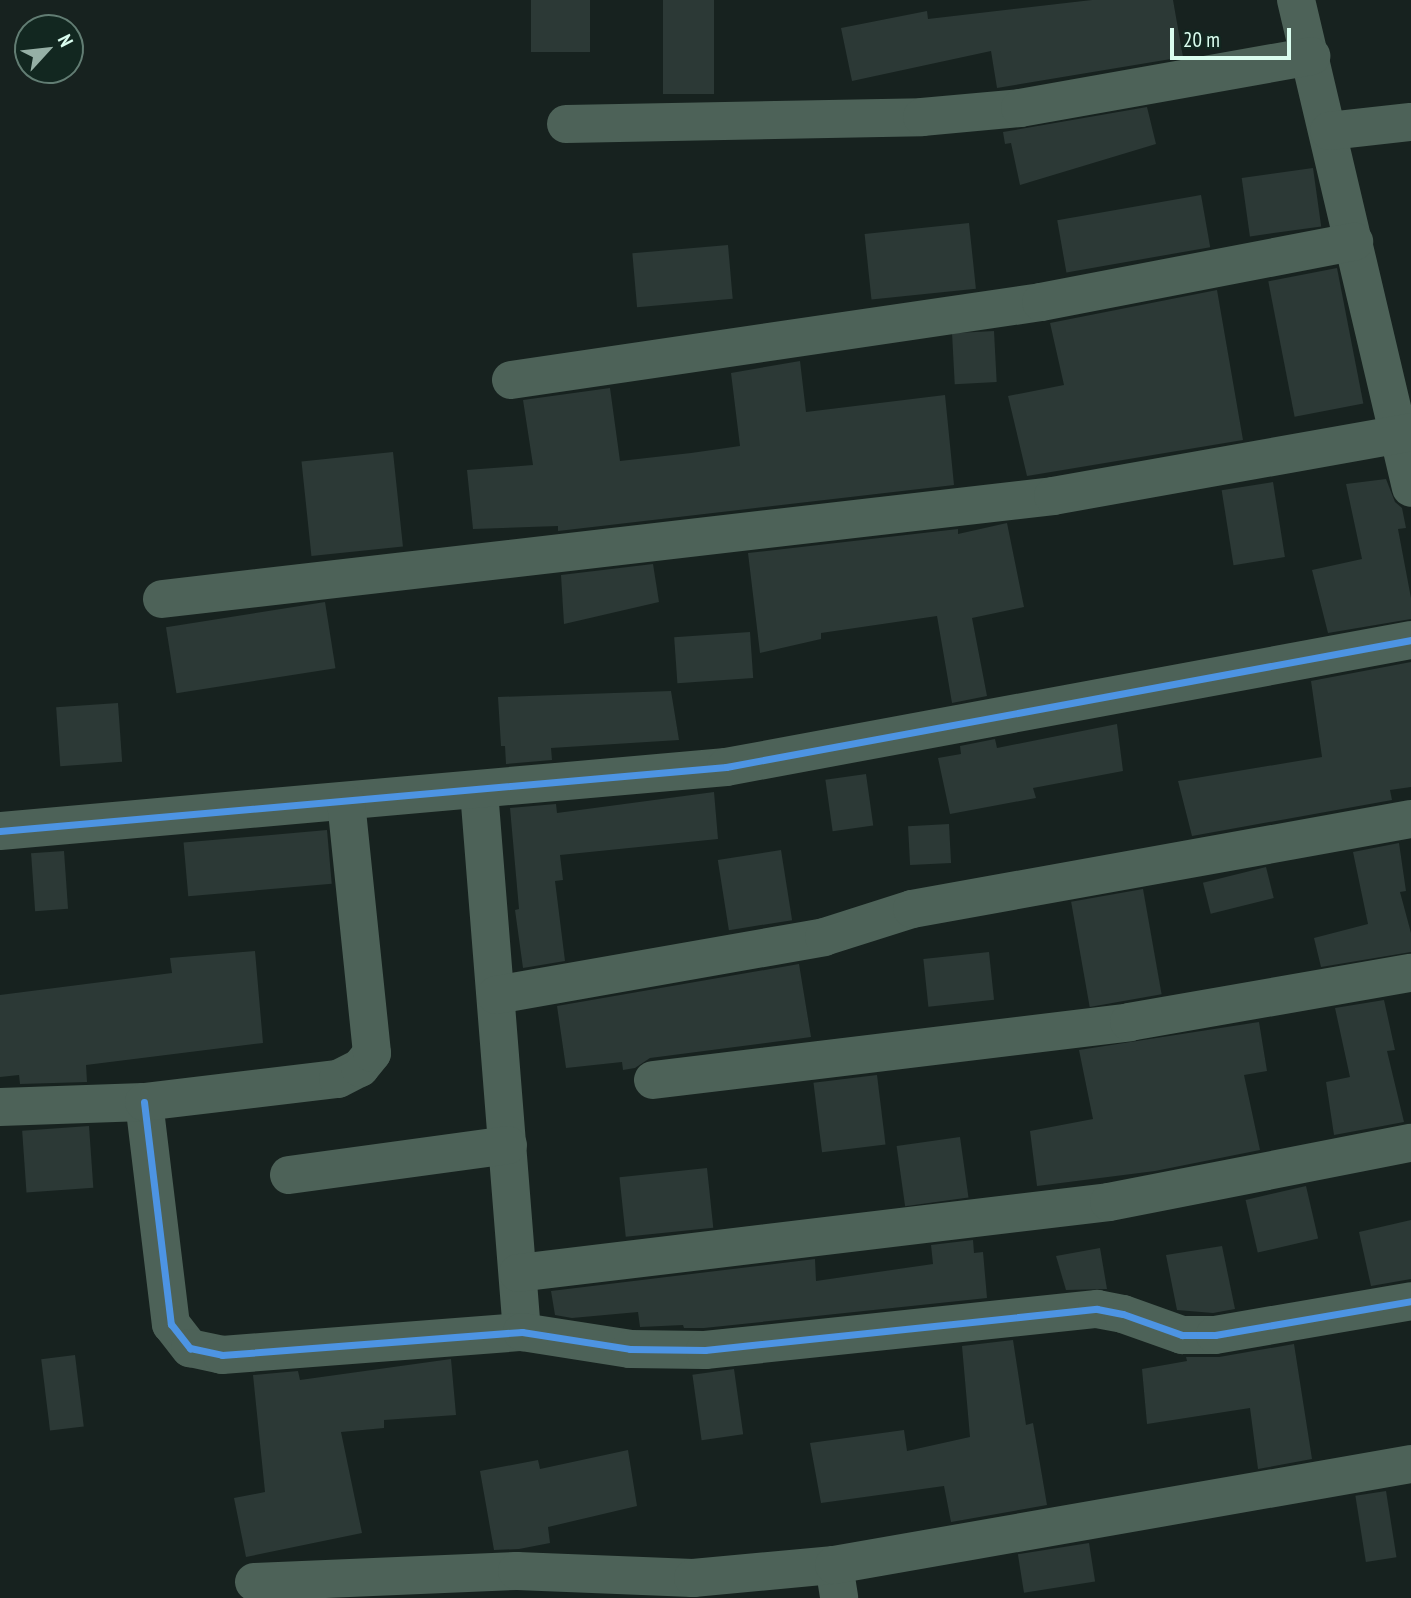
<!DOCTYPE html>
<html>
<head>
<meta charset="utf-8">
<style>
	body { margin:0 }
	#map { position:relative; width:1411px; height:1598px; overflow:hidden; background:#17221f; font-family:"PT Sans Narrow",sans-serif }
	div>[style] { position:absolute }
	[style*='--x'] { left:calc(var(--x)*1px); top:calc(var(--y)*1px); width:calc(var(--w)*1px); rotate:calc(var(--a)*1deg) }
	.building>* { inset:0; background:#2c3936; transform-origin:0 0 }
	.street>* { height:38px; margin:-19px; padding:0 19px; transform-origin:19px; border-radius:19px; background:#4d6258 }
	.cycleway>* { height:7px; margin:-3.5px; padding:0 3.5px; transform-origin:3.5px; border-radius:3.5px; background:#4d94e3 }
	span { translate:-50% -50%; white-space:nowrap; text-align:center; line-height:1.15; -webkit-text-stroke:6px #122720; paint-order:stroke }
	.north { position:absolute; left:14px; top:14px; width:70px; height:70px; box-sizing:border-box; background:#122720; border:2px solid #627d73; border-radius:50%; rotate:63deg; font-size:19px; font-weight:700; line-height:28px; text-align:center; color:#dafdef }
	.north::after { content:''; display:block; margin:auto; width:24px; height:32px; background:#96b0a6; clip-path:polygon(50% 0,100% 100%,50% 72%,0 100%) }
	.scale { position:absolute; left:1170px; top:28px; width:121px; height:32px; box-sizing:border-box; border:4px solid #dafdef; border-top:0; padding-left:9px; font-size:21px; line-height:24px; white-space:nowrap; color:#dafdef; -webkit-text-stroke:5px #122720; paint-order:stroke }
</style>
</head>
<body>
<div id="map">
	<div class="building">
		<i style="left:531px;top:0;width:59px;height:52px"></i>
		<i style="left:663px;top:0;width:51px;height:94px"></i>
		<i style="clip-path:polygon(1092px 0,1173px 0,1183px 57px,997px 88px,991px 51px,852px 81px,841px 28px,927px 11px,928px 19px)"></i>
		<i style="clip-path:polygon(1147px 107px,1156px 144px,1020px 185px,1011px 143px,1005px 144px,1003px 132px)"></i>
		<i style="left:1313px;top:168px;width:59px;height:72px;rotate:82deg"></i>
		<i style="left:1201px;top:195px;width:53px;height:146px;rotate:80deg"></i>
		<i style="left:969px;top:223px;width:66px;height:105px;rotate:84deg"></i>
		<i style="left:728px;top:245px;width:54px;height:96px;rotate:85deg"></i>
		<i style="left:1337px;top:268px;width:138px;height:70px;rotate:79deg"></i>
		<i style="clip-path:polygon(1217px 290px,1243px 440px,1027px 476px,1008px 396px,1064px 385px,1050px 323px)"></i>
		<i style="left:994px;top:331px;width:51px;height:42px;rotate:87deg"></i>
		<i style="clip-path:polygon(800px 361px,806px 412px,945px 395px,954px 485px,558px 531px,558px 526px,473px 529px,467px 470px,533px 465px,523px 400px,610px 388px,620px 461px,691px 453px,740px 446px,731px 373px)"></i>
		<i style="left:393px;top:452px;width:95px;height:92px;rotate:84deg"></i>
		<i style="clip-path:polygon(1386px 479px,1395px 502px,1402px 508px,1406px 528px,1398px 529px,1411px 598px,1411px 619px,1328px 633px,1312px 570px,1362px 559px,1346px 484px)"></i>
		<i style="left:1273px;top:482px;width:76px;height:52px;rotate:81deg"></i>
		<i style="clip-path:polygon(1007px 523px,1024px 607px,972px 618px,987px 696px,952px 703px,937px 616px,821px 633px,821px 639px,760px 653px,748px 553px,958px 529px,958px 534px)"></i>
		<i style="clip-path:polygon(653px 564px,659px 602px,564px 624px,561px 575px)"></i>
		<i style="left:325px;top:602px;width:67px;height:161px;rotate:81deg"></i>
		<i style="left:750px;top:632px;width:46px;height:76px;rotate:86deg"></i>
		<i style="clip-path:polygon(1411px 662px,1411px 787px,1390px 790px,1392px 800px,1192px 836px,1178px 781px,1322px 757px,1311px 681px)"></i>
		<i style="clip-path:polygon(671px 691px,679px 740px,551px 748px,552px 760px,506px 764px,505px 746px,501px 746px,498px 697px)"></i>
		<i style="left:118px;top:703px;width:59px;height:62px;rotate:86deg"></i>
		<i style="clip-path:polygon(1117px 724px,1123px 771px,1033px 788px,1036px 798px,950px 814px,938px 758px,961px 754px,960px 746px,995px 739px,997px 748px)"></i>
		<i style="left:866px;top:774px;width:52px;height:41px;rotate:82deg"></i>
		<i style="clip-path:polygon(714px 792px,718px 839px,560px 855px,563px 880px,555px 881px,565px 961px,523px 968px,515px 910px,519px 909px,510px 808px,556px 804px,557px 813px)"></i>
		<i style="left:949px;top:824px;width:39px;height:41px;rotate:87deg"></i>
		<i style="left:327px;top:830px;width:54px;height:144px;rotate:85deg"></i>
		<i style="clip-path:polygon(1399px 843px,1406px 891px,1400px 892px,1411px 933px,1411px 952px,1321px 967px,1314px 938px,1368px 924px,1353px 852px)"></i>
		<i style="left:781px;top:850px;width:71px;height:64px;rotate:81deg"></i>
		<i style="left:64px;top:851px;width:58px;height:33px;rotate:86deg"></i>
		<i style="left:1266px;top:867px;width:32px;height:65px;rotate:76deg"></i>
		<i style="left:1143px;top:889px;width:107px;height:73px;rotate:80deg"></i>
		<i style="clip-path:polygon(255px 951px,263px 1043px,86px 1065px,87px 1082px,20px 1084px,19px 1075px,0 1077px,0 995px,172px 973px,170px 958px)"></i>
		<i style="left:989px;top:952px;width:48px;height:66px;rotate:84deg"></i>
		<i style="clip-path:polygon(799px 964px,811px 1037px,650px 1058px,635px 1068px,623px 1070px,622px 1062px,566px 1068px,557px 1006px)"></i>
		<i style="clip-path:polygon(1384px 1000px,1395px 1050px,1387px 1051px,1404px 1122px,1334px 1135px,1326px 1082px,1350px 1077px,1335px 1008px)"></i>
		<i style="clip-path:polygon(1259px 1022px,1267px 1071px,1244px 1075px,1260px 1150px,1155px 1171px,1037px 1186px,1030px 1131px,1093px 1119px,1079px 1050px)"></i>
		<i style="left:877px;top:1075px;width:70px;height:64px;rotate:83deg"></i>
		<i style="left:89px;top:1126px;width:62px;height:67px;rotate:86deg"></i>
		<i style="left:960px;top:1137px;width:61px;height:64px;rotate:82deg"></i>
		<i style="left:707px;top:1168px;width:60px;height:88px;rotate:84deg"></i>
		<i style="left:1306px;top:1186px;width:54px;height:62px;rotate:77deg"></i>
		<i style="clip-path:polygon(1411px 1220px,1411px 1279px,1371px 1286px,1359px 1232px)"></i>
		<i style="clip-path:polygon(973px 1240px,974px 1253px,983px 1252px,987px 1298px,704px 1328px,684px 1328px,683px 1325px,640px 1327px,638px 1312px,572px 1318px,555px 1315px,551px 1291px,815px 1259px,816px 1281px,933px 1264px,931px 1245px)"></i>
		<i style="clip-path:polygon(1222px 1246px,1235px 1309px,1213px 1313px,1177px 1310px,1166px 1255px)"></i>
		<i style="clip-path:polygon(1100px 1248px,1107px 1289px,1066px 1290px,1056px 1256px)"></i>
		<i style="clip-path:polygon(1013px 1340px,1026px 1425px,1033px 1423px,1047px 1505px,951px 1522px,944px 1486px,821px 1503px,810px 1443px,904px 1430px,907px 1451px,970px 1437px,962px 1346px)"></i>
		<i style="clip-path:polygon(1294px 1344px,1312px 1459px,1258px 1469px,1250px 1408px,1147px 1424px,1142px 1369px,1187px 1361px,1186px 1357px,1219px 1357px)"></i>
		<i style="left:75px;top:1355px;width:72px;height:34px;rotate:83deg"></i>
		<i style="clip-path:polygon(451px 1359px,456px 1415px,384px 1420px,384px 1428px,341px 1432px,362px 1533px,246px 1557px,234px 1498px,265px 1492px,253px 1375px,298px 1371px,300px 1380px)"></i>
		<i style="left:734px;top:1369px;width:66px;height:42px;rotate:82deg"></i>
		<i style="clip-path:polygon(628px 1450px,637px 1506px,548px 1527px,550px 1543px,519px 1549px,494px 1550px,480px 1471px,538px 1460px,540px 1469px)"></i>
		<i style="left:1386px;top:1491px;width:67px;height:31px;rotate:81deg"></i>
		<i style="left:1089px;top:1543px;width:39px;height:72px;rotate:81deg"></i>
	</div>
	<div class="street">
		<i style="--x:1296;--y:0;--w:501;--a:76.74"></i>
		<i style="--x:566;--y:124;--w:356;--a:-1.1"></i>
		<i style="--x:922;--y:117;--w:98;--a:-5.2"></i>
		<i style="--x:1020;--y:108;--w:296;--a:-10.1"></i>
		<i style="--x:1329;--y:131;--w:82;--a:-6.3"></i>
		<i style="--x:511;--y:380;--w:536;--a:-8.37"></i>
		<i style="--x:1041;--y:302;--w:319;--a:-10.9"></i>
		<i style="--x:162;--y:599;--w:897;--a:-6.59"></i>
		<i style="--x:1053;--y:496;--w:364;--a:-10.1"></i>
		<i style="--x:479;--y:791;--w:543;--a:85.46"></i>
		<i style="--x:0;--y:831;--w:729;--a:-5.04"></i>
		<i style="--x:726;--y:767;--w:697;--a:-10.5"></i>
		<i style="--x:496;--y:995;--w:333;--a:-10"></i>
		<i style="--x:824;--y:937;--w:92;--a:-17.7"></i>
		<i style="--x:912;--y:909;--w:507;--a:-10.22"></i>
		<i style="--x:653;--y:1080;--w:480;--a:-6.9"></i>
		<i style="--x:1129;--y:1022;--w:286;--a:-9.9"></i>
		<i style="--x:144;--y:1102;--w:224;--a:83.1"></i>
		<i style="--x:171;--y:1324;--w:31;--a:52"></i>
		<i style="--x:190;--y:1348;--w:33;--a:12"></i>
		<i style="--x:222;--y:1355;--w:301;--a:-4.4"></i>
		<i style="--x:522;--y:1332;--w:109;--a:8.9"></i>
		<i style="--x:630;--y:1349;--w:75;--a:0.8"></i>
		<i style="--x:705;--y:1350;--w:394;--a:-6"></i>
		<i style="--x:1097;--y:1309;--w:26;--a:11"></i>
		<i style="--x:1123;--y:1314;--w:63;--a:19.6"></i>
		<i style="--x:1182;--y:1335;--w:33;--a:0"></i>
		<i style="--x:1215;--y:1335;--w:199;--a:-9.8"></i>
		<i style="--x:0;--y:1107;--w:144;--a:-2"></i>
		<i style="--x:144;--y:1102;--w:195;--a:-6.8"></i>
		<i style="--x:338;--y:1079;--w:25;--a:-27"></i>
		<i style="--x:360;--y:1068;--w:19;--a:-51"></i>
		<i style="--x:372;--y:1053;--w:251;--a:-95.9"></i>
		<i style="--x:289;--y:1175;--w:221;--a:-7.8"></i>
		<i style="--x:518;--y:1273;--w:595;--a:-6.85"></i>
		<i style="--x:1109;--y:1202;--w:308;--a:-11.1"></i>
		<i style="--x:834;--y:1565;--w:33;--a:81"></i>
		<i style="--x:254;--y:1582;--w:263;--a:-2.4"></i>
		<i style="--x:517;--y:1571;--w:176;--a:2.3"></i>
		<i style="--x:693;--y:1578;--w:142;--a:-5.3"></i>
		<i style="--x:834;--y:1565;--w:586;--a:-9.93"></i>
	</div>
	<div class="cycleway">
		<i style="--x:0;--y:831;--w:729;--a:-5.04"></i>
		<i style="--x:726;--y:767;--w:697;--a:-10.5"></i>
		<i style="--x:144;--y:1102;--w:224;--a:83.1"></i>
		<i style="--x:171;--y:1324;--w:31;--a:52"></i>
		<i style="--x:190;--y:1348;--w:33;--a:12"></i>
		<i style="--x:222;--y:1355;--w:301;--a:-4.4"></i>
		<i style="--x:522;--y:1332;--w:109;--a:8.9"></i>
		<i style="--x:630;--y:1349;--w:75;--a:0.8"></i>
		<i style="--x:705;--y:1350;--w:394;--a:-6"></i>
		<i style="--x:1097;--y:1309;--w:26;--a:11"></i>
		<i style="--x:1123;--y:1314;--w:63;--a:19.6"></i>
		<i style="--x:1182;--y:1335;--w:33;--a:0"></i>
		<i style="--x:1215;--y:1335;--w:199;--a:-9.8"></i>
	</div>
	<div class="north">N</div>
	<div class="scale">20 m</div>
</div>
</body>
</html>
